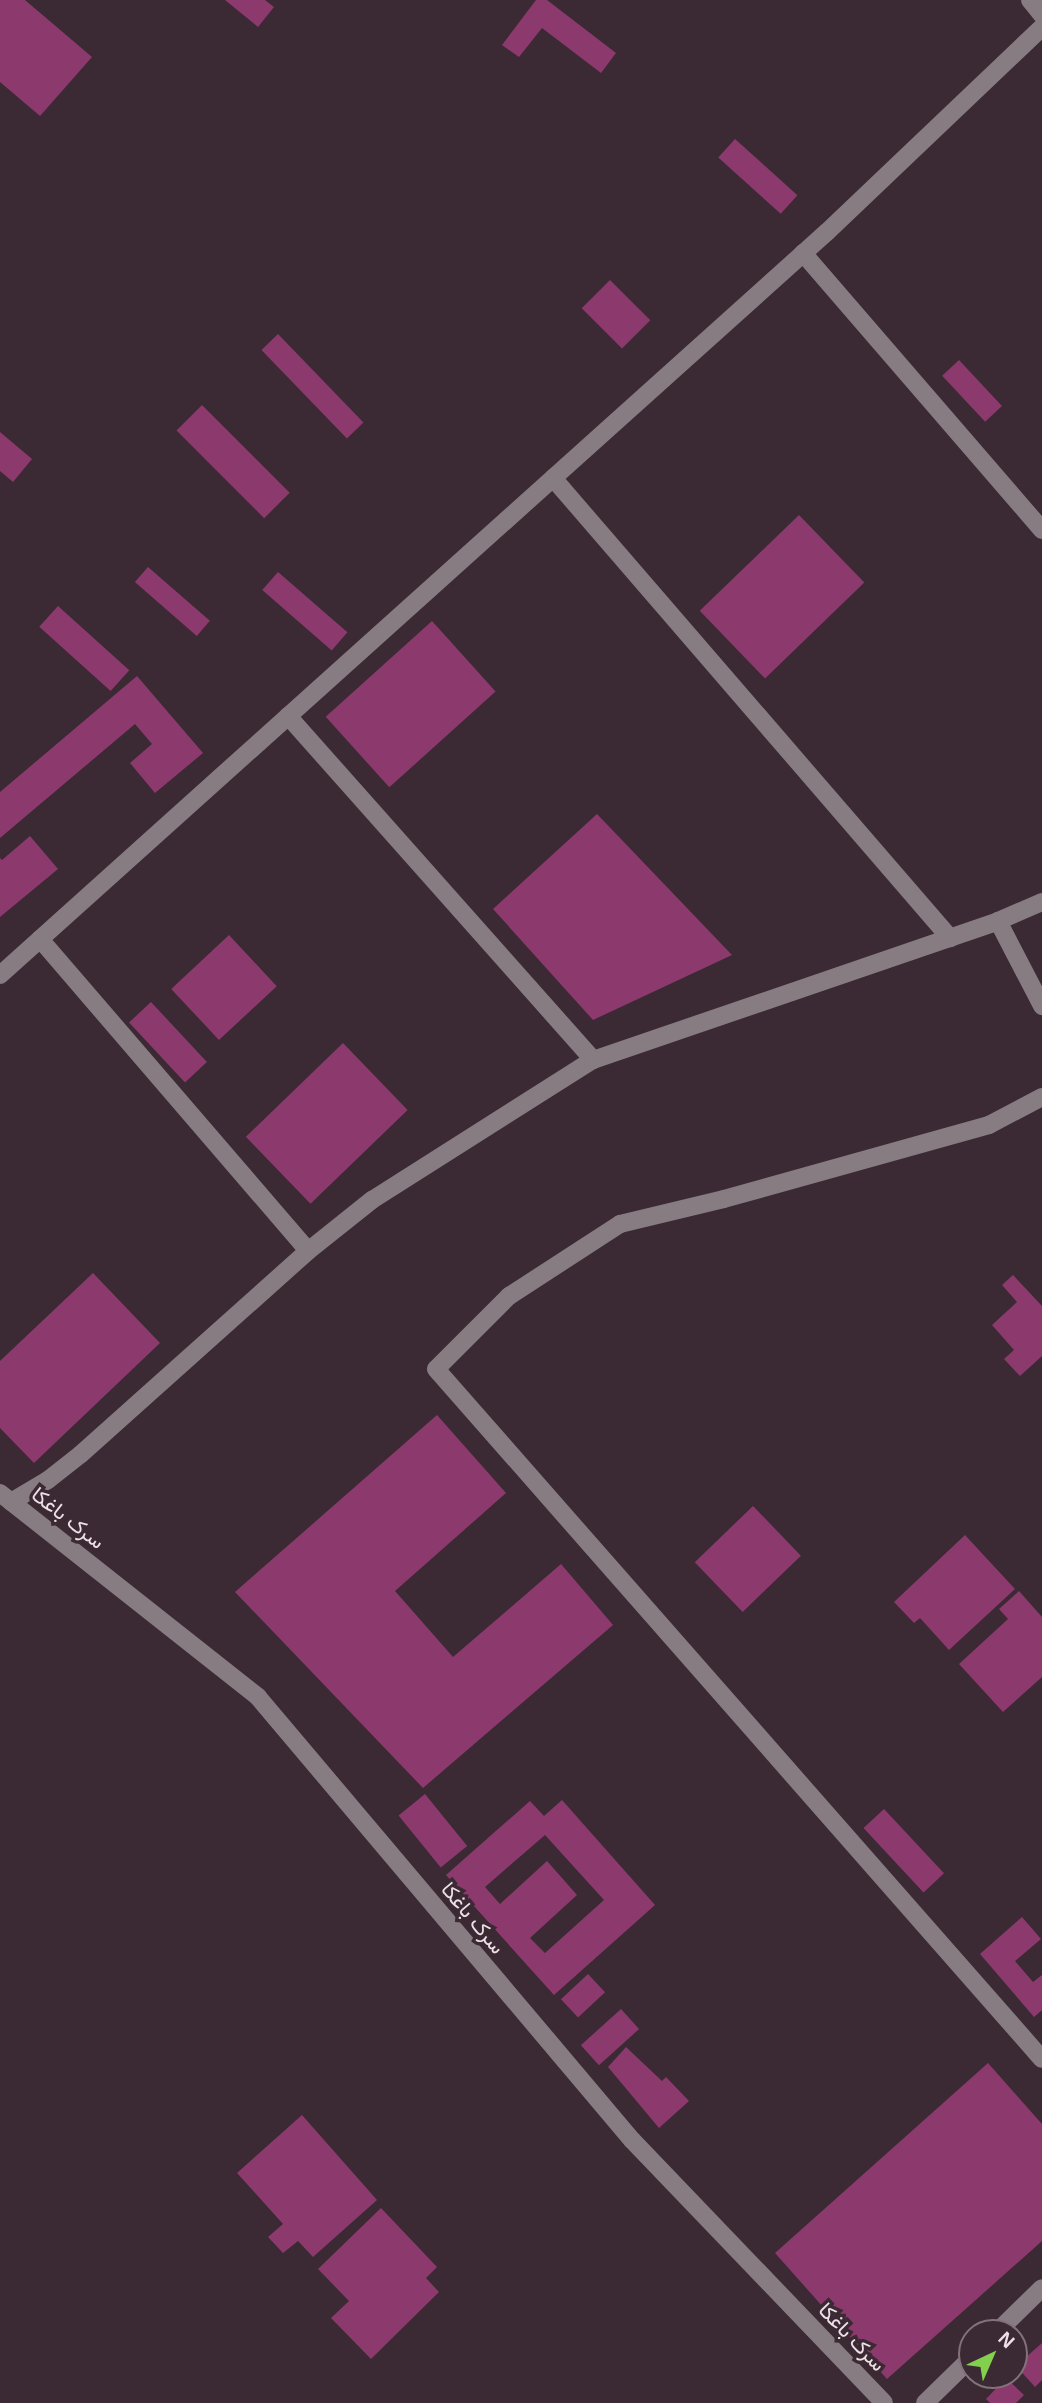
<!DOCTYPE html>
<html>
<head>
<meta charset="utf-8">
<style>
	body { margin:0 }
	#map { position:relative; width:1042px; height:2403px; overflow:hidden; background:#3b2933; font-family:Arial,Vazirmatn,sans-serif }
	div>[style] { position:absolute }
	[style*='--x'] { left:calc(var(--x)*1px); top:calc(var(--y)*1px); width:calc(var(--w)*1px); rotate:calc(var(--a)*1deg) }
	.building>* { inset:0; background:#8c3a6d; transform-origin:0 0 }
	.minor>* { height:18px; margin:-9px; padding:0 9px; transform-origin:9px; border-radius:9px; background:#867c81 }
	span { translate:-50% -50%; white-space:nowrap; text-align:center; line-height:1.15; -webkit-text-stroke:7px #3b2933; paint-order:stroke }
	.street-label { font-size:21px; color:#ede1e7 }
	.north { position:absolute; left:958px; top:2319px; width:70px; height:70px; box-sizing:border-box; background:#3b2933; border:2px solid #82737b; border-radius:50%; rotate:44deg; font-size:19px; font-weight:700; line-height:28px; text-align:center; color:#ede1e7 }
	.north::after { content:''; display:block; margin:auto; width:24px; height:32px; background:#83d04e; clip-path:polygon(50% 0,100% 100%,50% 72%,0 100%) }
</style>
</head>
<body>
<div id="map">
	<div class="building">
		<i style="clip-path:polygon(0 0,25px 0,92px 57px,40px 116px,0 82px)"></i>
		<i style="clip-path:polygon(225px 0,265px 0,274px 7px,258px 27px)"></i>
		<i style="clip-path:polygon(536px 0,547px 0,616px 53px,601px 73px,542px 28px,519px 57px,502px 45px)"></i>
		<i style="left:735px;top:139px;width:84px;height:25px;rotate:42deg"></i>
		<i style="left:610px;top:280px;width:57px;height:40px;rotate:45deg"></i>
		<i style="left:278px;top:334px;width:123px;height:23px;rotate:46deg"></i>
		<i style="left:959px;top:360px;width:63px;height:23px;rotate:47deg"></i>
		<i style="left:202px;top:405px;width:124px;height:36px;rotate:45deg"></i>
		<i style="clip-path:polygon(0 432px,32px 459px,13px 482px,0 471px)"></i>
		<i style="left:799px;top:515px;width:94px;height:138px;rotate:46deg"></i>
		<i style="left:148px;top:567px;width:82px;height:20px;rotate:41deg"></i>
		<i style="left:278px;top:572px;width:92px;height:24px;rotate:41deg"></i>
		<i style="left:58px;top:606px;width:96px;height:28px;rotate:42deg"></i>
		<i style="left:432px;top:621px;width:95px;height:143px;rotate:48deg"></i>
		<i style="clip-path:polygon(137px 676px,203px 753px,155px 793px,130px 763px,152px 744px,135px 724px,0 838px,0 792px)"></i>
		<i style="clip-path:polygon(597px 814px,732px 955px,593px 1020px,493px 909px)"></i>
		<i style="clip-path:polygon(30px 836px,58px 869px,0 917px,0 858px,2px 860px)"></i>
		<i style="left:229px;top:935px;width:70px;height:79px;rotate:47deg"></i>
		<i style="left:151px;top:1002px;width:82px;height:30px;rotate:47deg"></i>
		<i style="left:343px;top:1043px;width:93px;height:135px;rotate:46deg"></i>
		<i style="clip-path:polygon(93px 1273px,160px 1343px,34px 1463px,0 1428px,0 1361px)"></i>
		<i style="clip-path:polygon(1013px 1275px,1042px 1306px,1042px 1356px,1020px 1376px,1004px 1359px,1014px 1350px,992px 1325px,1017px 1302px,1002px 1285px)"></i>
		<i style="clip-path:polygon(437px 1415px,506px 1493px,395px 1591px,453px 1657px,561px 1564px,613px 1625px,423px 1788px,235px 1592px)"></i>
		<i style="left:753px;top:1506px;width:69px;height:81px;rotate:46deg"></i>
		<i style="clip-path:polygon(965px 1535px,1015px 1589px,949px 1650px,920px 1618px,914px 1623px,894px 1602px)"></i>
		<i style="clip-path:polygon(1019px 1591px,1042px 1617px,1042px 1677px,1003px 1712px,959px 1664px,1008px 1619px,999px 1609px)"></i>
		<i style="left:425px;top:1794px;width:67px;height:34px;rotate:51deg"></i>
		<i style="clip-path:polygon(evenodd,562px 1800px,655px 1905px,554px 1995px,446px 1875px,530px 1801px,544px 1816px,562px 1800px,545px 1835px,604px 1900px,545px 1953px,530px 1938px,577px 1895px,547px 1861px,500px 1904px,485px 1887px,545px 1835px)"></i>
		<i style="left:884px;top:1809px;width:88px;height:28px;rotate:47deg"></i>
		<i style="clip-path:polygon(1022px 1917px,1041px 1939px,1015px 1961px,1033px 1982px,1042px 1975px,1042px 2010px,1034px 2017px,980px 1954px)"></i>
		<i style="left:588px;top:1974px;width:25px;height:37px;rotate:47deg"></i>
		<i style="left:621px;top:2009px;width:27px;height:54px;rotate:48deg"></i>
		<i style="clip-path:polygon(626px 2047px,662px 2081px,666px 2077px,689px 2101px,659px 2128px,608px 2067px)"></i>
		<i style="clip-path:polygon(988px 2063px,1042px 2124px,1042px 2241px,887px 2379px,775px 2253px)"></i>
		<i style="clip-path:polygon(302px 2115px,377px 2200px,313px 2257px,298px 2241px,283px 2253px,268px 2237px,283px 2224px,237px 2173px)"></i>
		<i style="clip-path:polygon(381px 2208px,437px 2267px,426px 2278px,439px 2292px,371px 2359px,331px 2318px,349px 2301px,318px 2269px)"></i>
		<i style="clip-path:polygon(1042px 2343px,1042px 2380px,1035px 2387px,1016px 2366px)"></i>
		<i style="clip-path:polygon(1006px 2378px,1024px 2395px,1016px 2403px,990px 2403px,986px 2399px)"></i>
	</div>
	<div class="minor">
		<i style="--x:1030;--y:0;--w:19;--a:51"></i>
		<i style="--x:803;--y:253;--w:366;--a:49.2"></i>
		<i style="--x:553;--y:478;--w:608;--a:49.2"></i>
		<i style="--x:288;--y:716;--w:460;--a:48.4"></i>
		<i style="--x:998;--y:921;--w:96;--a:62.6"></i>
		<i style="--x:40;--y:939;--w:411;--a:49.3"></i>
		<i style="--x:0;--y:975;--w:1112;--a:-41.94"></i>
		<i style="--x:827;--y:232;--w:297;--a:-43.6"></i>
		<i style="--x:1042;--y:1097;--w:60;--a:152.2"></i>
		<i style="--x:989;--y:1125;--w:275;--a:164.4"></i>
		<i style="--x:724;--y:1199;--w:107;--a:166.5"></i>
		<i style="--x:620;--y:1224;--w:132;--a:147"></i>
		<i style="--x:509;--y:1296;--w:103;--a:135"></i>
		<i style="--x:436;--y:1369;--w:918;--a:48.71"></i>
		<i style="--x:0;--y:1493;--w:329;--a:38.3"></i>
		<i style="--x:258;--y:1697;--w:580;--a:49.83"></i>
		<i style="--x:632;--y:2140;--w:364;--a:46.2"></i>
		<i style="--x:11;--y:1502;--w:43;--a:-30.7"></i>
		<i style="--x:48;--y:1480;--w:42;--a:-38.2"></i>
		<i style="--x:81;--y:1454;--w:305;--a:-41.8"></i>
		<i style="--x:308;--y:1251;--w:82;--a:-38.6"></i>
		<i style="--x:372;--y:1200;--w:262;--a:-32.4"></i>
		<i style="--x:593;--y:1060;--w:428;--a:-18.9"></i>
		<i style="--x:998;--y:921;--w:48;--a:-23.4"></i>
		<i style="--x:996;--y:2333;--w:64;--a:-44.4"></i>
		<i style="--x:925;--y:2403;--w:66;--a:-44.4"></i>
	</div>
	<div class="street-label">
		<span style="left:68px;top:1518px;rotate:38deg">سرک باغکا</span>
		<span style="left:473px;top:1918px;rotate:50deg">سرک باغکا</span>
		<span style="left:852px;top:2337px;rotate:46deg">سرک باغکا</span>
	</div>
	<div class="north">N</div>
</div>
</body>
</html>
